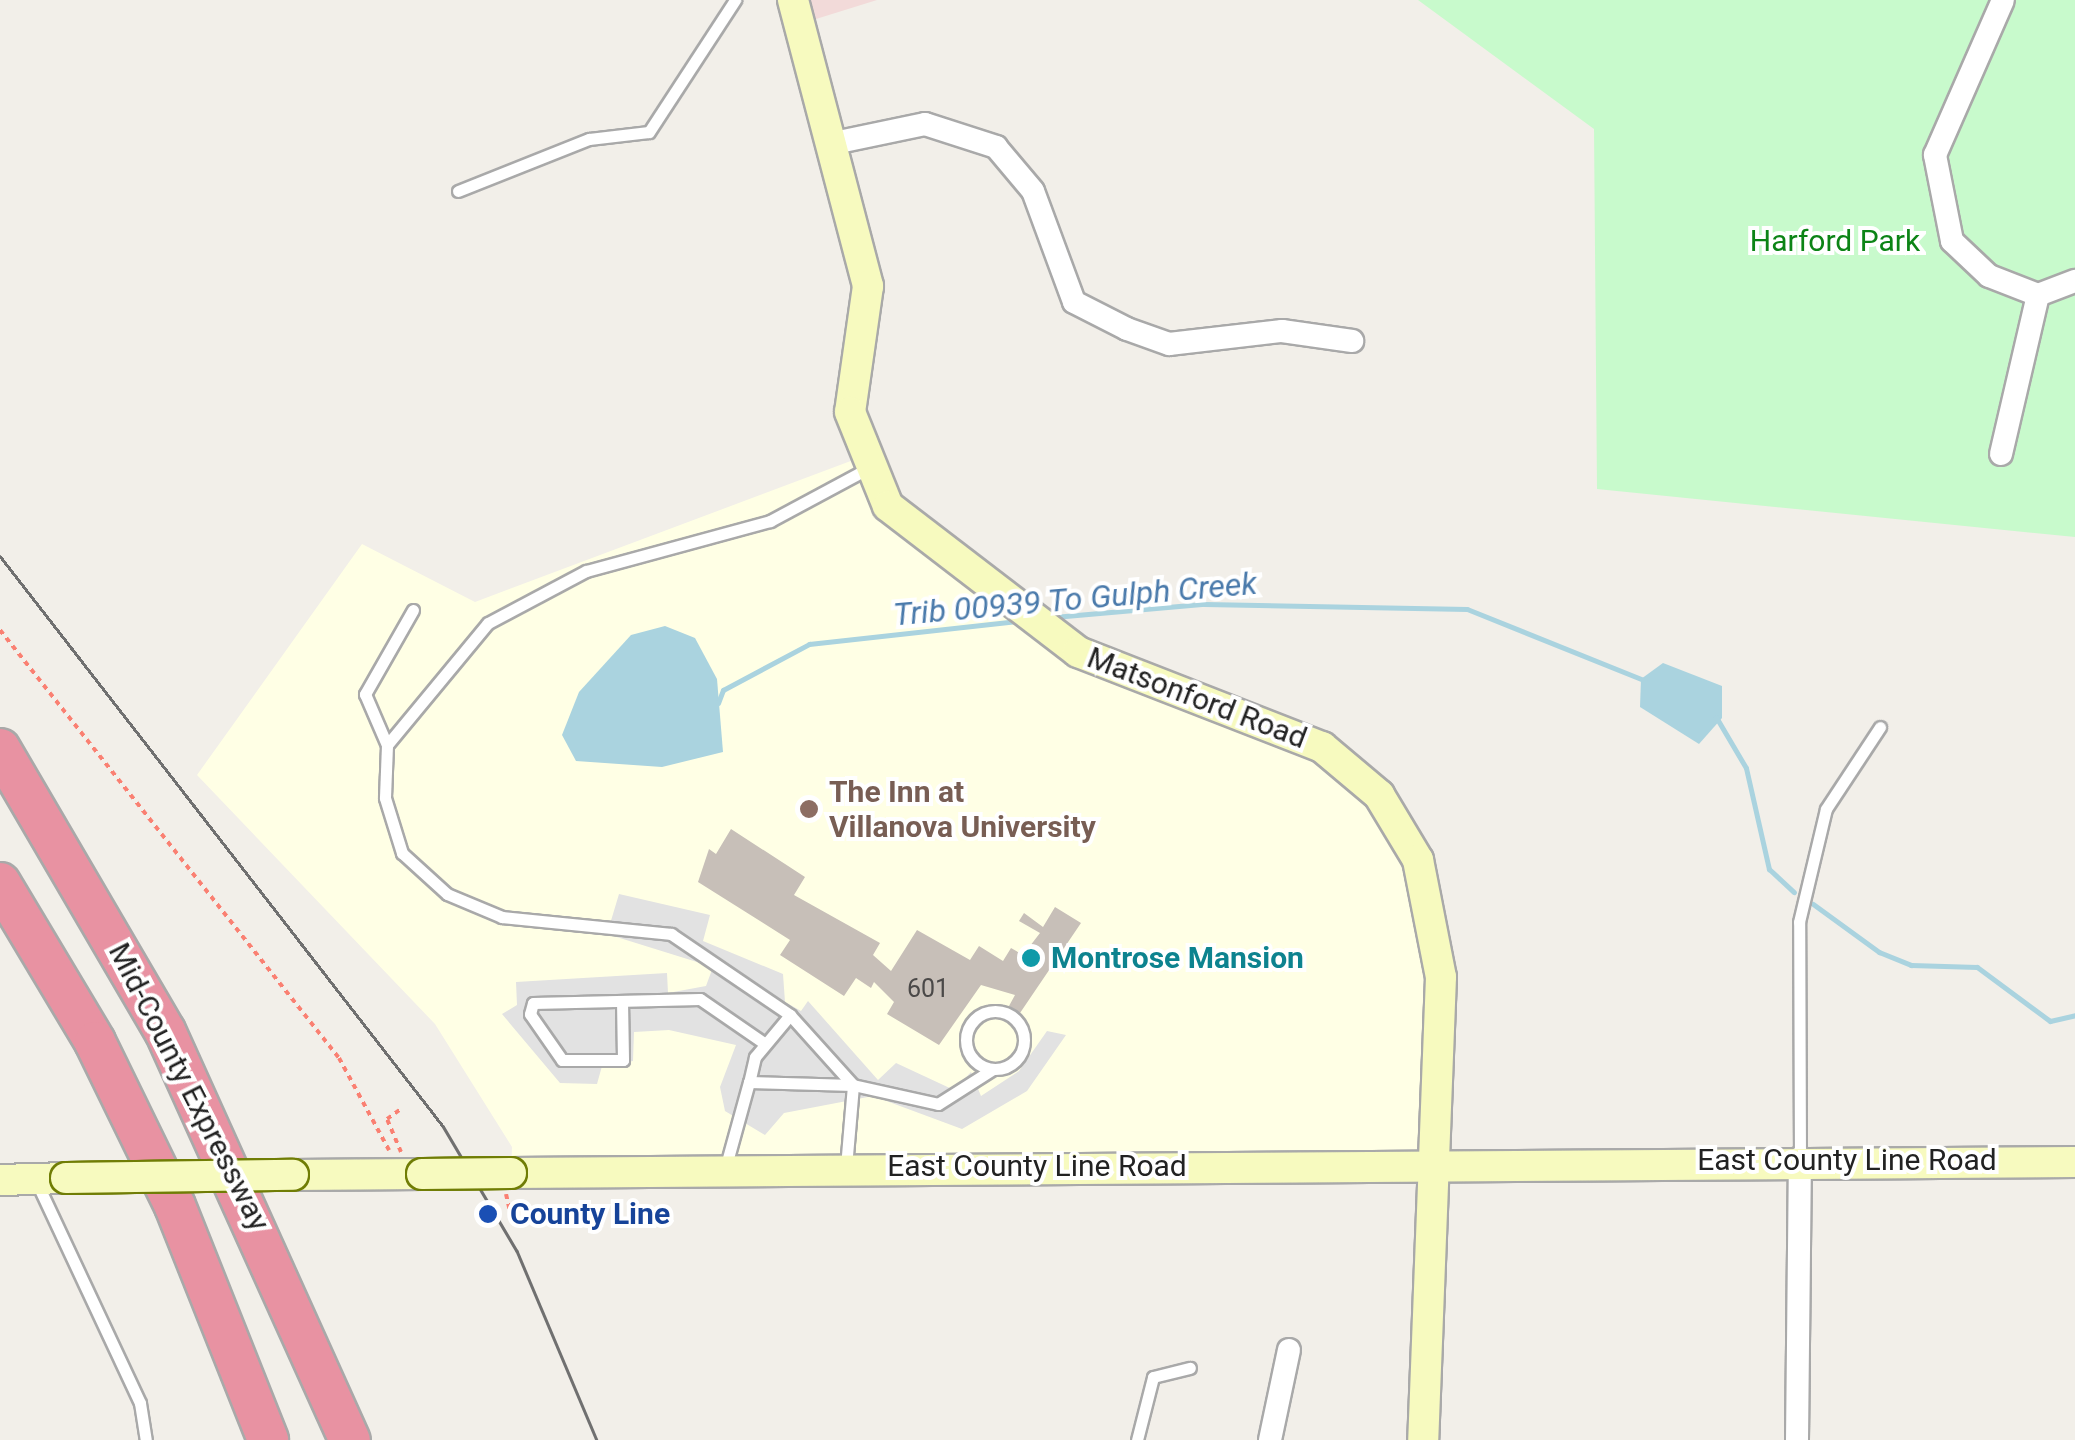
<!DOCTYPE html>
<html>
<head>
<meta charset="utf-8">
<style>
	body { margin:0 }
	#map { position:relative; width:2075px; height:1440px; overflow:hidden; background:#f2efe9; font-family:Roboto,sans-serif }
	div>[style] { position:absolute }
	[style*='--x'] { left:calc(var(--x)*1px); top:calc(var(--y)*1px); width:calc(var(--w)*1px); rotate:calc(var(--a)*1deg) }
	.commercial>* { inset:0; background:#f2dad9 }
	.education>* { inset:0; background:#ffffe5 }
	.park>* { inset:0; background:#c8facc }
	.parking>* { inset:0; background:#e2e2e2 }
	.water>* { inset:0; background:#aad3df }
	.stream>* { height:5px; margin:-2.5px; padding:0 2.5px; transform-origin:2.5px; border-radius:2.5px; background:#aad3df }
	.building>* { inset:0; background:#c7bfb8 }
	.path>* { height:4px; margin-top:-2px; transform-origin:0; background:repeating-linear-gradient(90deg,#fa8072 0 5px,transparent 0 10px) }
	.roads { filter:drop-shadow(2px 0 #a9a9a9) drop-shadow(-2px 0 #a9a9a9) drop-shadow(0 2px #a9a9a9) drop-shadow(0 -2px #a9a9a9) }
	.lane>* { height:11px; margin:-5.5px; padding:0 5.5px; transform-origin:5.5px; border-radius:5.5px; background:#fff }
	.lane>.ring { margin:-5.5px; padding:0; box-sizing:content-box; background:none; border:11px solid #fff; border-radius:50% }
	.street>* { height:22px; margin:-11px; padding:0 11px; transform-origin:11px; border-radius:11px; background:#fff }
	.secondary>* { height:30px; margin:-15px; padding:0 15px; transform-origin:15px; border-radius:15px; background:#f7fabf }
	.highway>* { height:40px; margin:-20px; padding:0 20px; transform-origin:20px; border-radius:20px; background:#e892a2 }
	.tram>* { height:2.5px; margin:-1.25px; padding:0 1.25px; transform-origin:1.25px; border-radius:1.25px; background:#707070 }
	.bridges { filter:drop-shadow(2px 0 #707d05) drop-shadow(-2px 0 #707d05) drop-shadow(0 2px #707d05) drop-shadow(0 -2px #707d05) }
	.secondary-bridge>* { height:30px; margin:-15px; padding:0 15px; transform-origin:15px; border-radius:15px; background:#f7fabf }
	.dots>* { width:28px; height:28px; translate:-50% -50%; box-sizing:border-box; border:5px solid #fff; border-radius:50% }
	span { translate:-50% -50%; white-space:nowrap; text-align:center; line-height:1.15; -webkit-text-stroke:8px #fff; paint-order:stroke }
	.number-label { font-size:25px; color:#4b4948 }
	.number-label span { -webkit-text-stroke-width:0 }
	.park-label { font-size:30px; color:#0c8416 }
	.street-label { font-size:30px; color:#222 }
	.education-label { font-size:30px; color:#785e54; font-weight:700 }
	.left { translate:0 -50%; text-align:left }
	.culture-label { font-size:30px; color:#0d838f; font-weight:700 }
	.transit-label { font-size:30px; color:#164399; font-weight:700 }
	.water-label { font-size:32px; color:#4a7aab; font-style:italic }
</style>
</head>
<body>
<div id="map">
	<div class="commercial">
		<i style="clip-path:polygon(793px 0,877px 0,800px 24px)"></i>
	</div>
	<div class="education">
		<i style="clip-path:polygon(864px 456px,867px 469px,1078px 652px,1353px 769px,1430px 890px,1430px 1164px,511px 1173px,512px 1147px,435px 1024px,197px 775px,362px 544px,475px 602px)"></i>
	</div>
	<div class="park">
		<i style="clip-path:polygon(1418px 0,2075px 0,2075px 537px,1597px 489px,1594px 129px)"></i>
	</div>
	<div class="parking">
		<i style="clip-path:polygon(619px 894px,710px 915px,703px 941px,783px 974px,785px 1002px,801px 1011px,808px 1001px,878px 1080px,896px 1063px,954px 1090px,971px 1072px,981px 1096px,1019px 1071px,1047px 1031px,1066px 1035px,1027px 1091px,962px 1129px,873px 1096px,784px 1113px,765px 1135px,725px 1111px,720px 1087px,736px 1045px,669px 1030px,634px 1032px,633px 1061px,602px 1066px,597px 1084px,560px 1083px,502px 1014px,517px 1005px,516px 982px,667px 973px,668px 993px,706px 986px,713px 967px,607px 934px)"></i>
	</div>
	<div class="water">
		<i style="clip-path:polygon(665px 626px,695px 638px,717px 679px,723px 752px,662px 767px,576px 761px,562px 735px,579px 692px,631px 635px)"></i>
		<i style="clip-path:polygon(1663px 663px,1722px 686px,1722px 718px,1699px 744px,1640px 707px,1641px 679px)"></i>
	</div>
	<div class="stream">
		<i style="--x:1054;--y:617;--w:151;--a:-5"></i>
		<i style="--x:1204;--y:604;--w:263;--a:1.1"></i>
		<i style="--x:1467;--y:609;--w:191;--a:21.9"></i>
		<i style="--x:718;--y:703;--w:14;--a:-69"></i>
		<i style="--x:723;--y:690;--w:98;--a:-28.1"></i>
		<i style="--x:809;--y:644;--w:210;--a:-6.3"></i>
		<i style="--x:1716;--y:717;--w:59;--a:59.5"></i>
		<i style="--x:1746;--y:768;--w:104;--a:77.2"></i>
		<i style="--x:1769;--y:869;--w:34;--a:43"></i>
		<i style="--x:1813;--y:904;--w:82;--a:36"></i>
		<i style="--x:1879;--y:952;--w:35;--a:22"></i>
		<i style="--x:1911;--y:965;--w:66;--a:1.7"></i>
		<i style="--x:1977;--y:967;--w:91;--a:36.5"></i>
		<i style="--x:2050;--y:1021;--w:26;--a:-13"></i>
	</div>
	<div class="building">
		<i style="clip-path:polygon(731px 829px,805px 877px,794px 895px,880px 943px,873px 955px,891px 971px,917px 930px,970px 960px,979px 946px,1003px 961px,1011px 948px,1023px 955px,1040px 933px,1019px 921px,1024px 913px,1043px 927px,1055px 907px,1081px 923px,1020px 1013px,1009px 1006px,1015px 995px,981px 985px,939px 1045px,887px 1014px,894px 1002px,874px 982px,871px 988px,856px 978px,844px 996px,780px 955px,790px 940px,698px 882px,709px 849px,716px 854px)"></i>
	</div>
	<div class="path">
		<i style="--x:0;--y:630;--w:546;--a:51.62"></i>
		<i style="--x:339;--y:1058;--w:105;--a:61.5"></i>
		<i style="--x:401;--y:1152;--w:36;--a:-113"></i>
		<i style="--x:387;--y:1119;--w:19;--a:-36"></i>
		<i style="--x:506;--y:1194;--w:17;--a:77"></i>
	</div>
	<div class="roads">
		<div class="lane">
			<i style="--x:458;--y:191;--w:141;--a:-21.7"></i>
			<i style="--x:589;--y:139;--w:60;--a:-6.7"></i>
			<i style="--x:649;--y:132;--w:158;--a:-56.9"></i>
			<i style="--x:413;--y:610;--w:97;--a:119.7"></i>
			<i style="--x:365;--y:694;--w:56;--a:66.7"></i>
			<i style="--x:387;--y:745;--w:158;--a:-50.4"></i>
			<i style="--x:488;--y:623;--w:111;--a:-28"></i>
			<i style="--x:586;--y:571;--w:191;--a:-15.2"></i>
			<i style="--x:770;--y:521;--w:110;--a:-28.2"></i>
			<i style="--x:387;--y:745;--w:53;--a:92.2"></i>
			<i style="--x:385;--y:798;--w:58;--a:72.8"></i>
			<i style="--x:402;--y:853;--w:61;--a:42.3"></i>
			<i style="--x:447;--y:894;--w:60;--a:22.7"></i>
			<i style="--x:502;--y:917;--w:170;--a:5.7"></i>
			<i style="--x:671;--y:934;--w:144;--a:34.2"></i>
			<i style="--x:622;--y:1001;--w:59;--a:89"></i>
			<i style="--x:623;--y:1060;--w:61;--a:180"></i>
			<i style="--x:562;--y:1060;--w:56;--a:-124.8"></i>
			<i style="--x:530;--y:1014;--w:11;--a:-75"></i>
			<i style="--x:533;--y:1003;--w:167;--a:-1.4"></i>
			<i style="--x:700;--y:999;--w:78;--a:34.5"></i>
			<i class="ring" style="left:966px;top:1011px;width:47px;height:47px"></i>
			<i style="--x:1800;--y:1158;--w:236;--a:-90.2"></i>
			<i style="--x:1799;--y:922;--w:116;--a:-76.6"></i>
			<i style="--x:1826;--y:809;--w:98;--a:-56.6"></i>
			<i style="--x:846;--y:1167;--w:82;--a:-85.1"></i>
			<i style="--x:853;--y:1085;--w:94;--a:-132"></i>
			<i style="--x:790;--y:1015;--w:55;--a:129.8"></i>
			<i style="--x:755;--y:1057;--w:26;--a:103"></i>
			<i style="--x:749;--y:1082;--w:104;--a:1.7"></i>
			<i style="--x:853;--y:1085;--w:87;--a:12.6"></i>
			<i style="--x:938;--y:1104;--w:65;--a:-32.5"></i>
			<i style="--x:725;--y:1169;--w:90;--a:-74.6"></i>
			<i style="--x:37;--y:1183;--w:243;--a:64.9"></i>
			<i style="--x:140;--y:1403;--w:37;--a:81"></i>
			<i style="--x:1137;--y:1440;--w:65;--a:-75.7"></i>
			<i style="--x:1153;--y:1377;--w:38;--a:-14"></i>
		</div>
		<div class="street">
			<i style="--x:834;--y:143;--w:93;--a:-11.8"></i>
			<i style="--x:925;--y:124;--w:75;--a:17.9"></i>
			<i style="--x:996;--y:147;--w:57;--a:49.9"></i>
			<i style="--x:1033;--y:191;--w:118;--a:69.7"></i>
			<i style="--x:1074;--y:302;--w:59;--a:27"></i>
			<i style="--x:1127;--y:329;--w:45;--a:19.7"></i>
			<i style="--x:1169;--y:344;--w:114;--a:-6.6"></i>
			<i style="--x:1282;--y:331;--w:71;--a:8.1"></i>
			<i style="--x:2038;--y:295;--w:40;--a:-21"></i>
			<i style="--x:2001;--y:454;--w:163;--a:-76.9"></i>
			<i style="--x:2038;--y:295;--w:53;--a:-158.8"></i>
			<i style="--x:1989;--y:276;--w:51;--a:-136.6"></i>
			<i style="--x:1952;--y:241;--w:88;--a:-101.2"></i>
			<i style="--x:1935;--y:155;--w:169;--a:-66.3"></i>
			<i style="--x:1270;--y:1440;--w:92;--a:-78.1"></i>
			<i style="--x:1797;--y:1440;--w:282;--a:-89.4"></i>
		</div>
		<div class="secondary">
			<i style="--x:793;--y:0;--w:296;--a:75.3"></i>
			<i style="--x:868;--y:286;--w:127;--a:98.1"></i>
			<i style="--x:850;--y:412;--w:101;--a:68"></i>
			<i style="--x:888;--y:506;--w:240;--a:37.5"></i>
			<i style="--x:1078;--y:652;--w:262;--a:21.3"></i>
			<i style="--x:1322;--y:747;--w:75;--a:40.1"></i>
			<i style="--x:1379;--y:795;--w:76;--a:59"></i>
			<i style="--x:1418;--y:860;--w:119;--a:78.9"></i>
			<i style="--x:1441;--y:977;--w:463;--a:92.2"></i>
			<i style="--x:511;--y:1173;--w:1564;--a:-0.4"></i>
			<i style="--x:293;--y:1175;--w:129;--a:-0.4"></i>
			<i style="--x:0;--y:1180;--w:66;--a:-1.7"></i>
		</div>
		<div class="highway">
			<i style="--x:0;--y:749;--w:327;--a:59.7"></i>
			<i style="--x:165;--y:1031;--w:449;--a:65.7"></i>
			<i style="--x:0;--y:883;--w:185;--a:59.1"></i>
			<i style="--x:95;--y:1042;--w:182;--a:64"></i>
			<i style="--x:175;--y:1206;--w:252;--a:68.3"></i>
		</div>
	</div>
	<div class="tram">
		<i style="--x:0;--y:556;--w:722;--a:52.15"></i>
		<i style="--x:443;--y:1126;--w:145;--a:59.4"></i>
		<i style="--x:517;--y:1251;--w:205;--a:67.1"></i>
	</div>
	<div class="bridges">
		<div class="secondary-bridge">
			<i style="--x:422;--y:1174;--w:89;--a:-0.6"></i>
			<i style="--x:66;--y:1178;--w:227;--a:-0.8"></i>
		</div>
	</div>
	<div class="dots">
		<i style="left:809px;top:809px;background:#8d6e63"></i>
		<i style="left:1031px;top:958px;background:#0f9aa8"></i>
		<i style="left:488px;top:1214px;background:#1a4fb4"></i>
	</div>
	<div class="number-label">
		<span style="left:928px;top:989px">601</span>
	</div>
	<div class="park-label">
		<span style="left:1835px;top:241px">Harford Park</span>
	</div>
	<div class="street-label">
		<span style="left:1197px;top:698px;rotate:21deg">Matsonford Road</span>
		<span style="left:189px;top:1087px;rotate:63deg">Mid-County Expressway</span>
		<span style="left:1847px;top:1160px">East County Line Road</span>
		<span style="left:1037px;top:1166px">East County Line Road</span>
	</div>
	<div class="education-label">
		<span class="left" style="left:829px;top:809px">The Inn at<br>Villanova University</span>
	</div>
	<div class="culture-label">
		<span class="left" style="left:1051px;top:958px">Montrose Mansion</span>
	</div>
	<div class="transit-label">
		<span class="left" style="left:510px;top:1214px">County Line</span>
	</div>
	<div class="water-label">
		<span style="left:1075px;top:599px;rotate:-5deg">Trib 00939 To Gulph Creek</span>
	</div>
</div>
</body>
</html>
